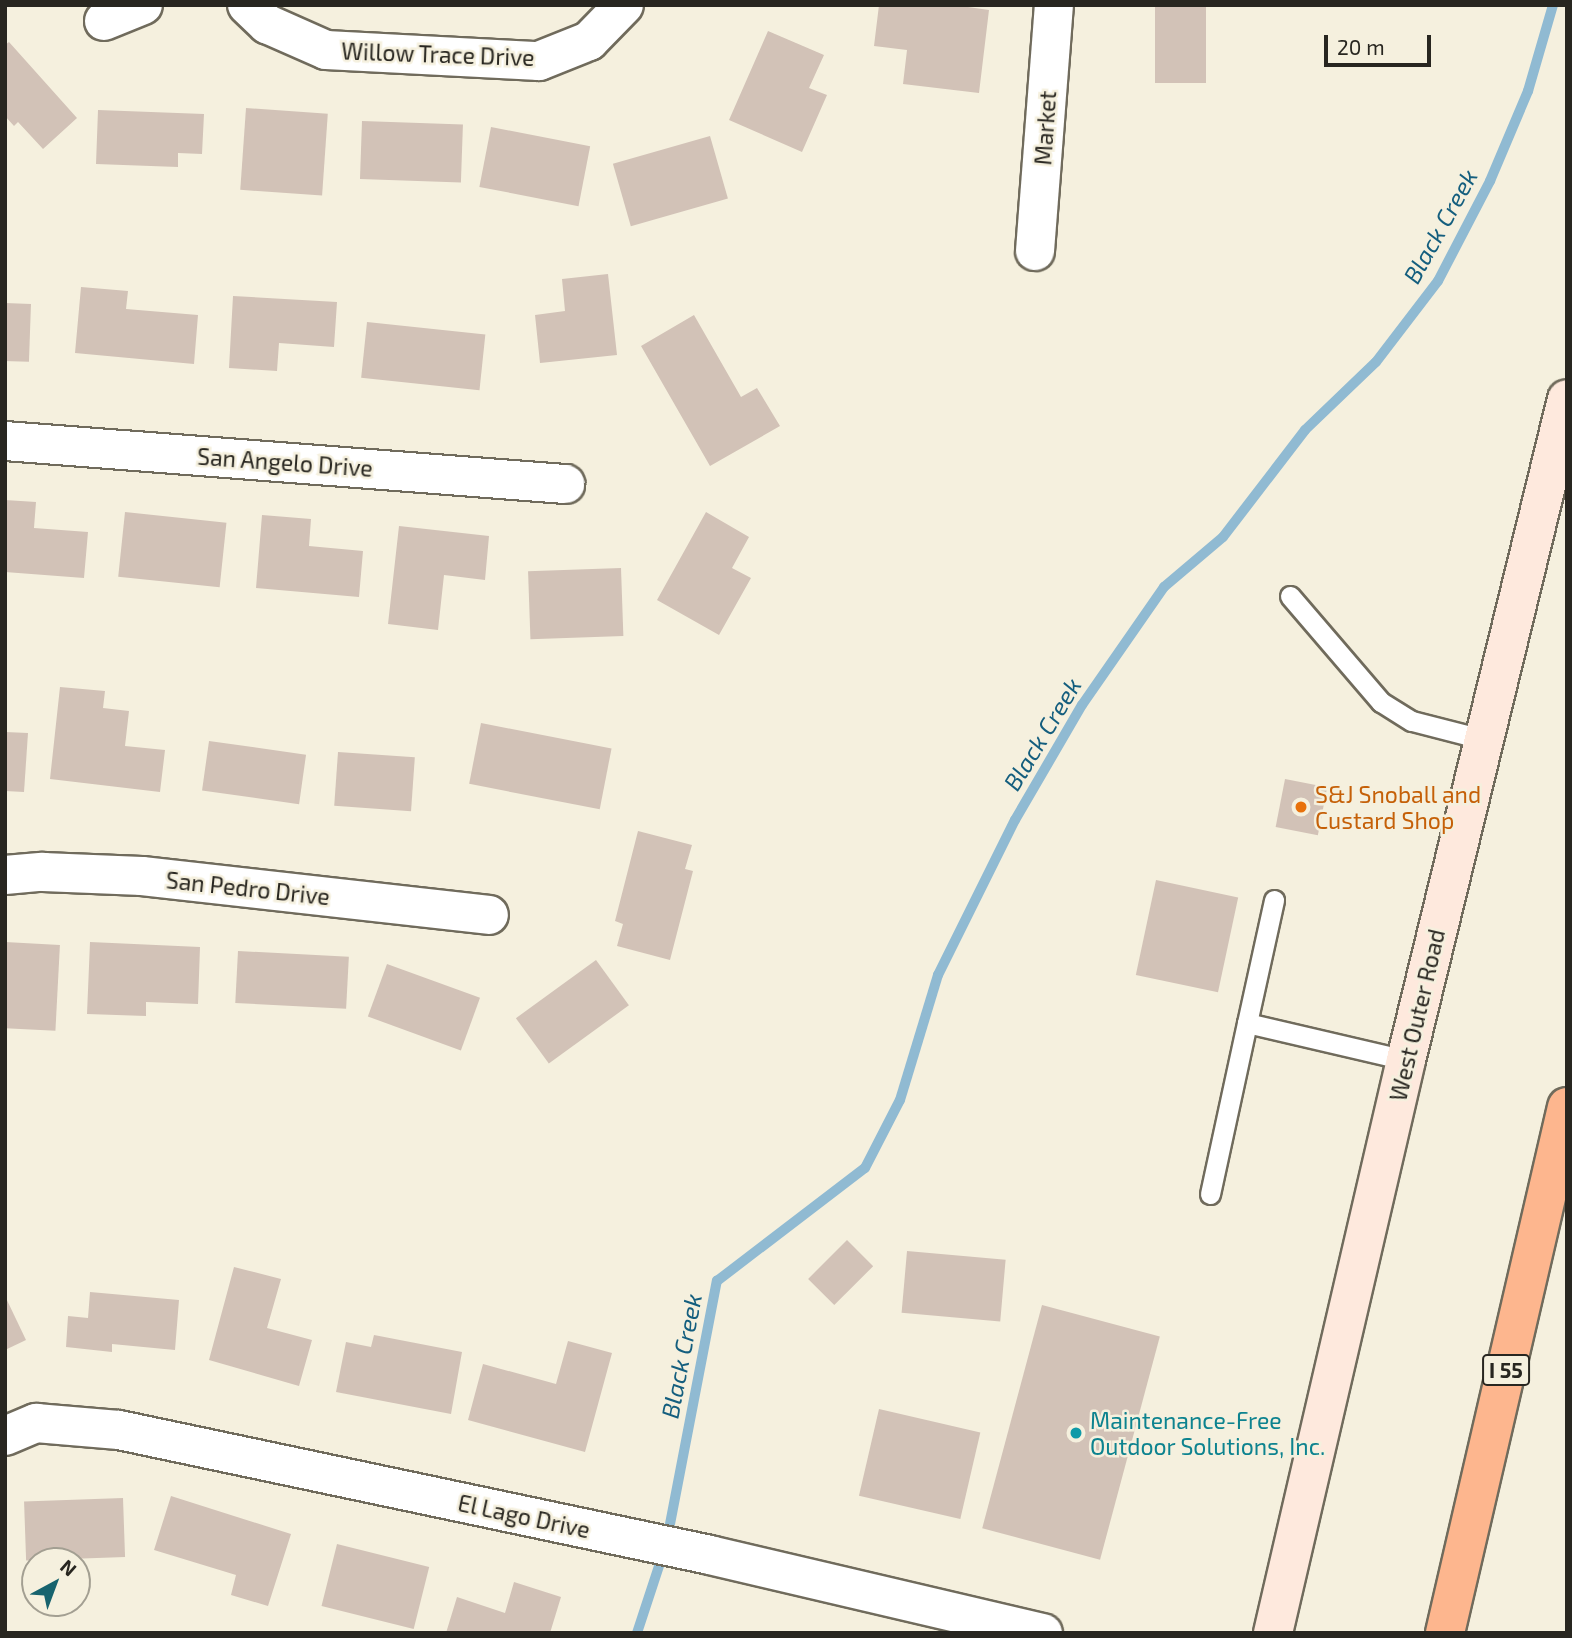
<!DOCTYPE html>
<html>
<head>
<meta charset="utf-8">
<style>
	body { margin:0 }
	#map { position:relative; width:1572px; height:1638px; overflow:hidden; background:#f5f0de; font-family:"Exo 2",sans-serif }
	div>[style] { position:absolute }
	[style*='--x'] { left:calc(var(--x)*1px); top:calc(var(--y)*1px); width:calc(var(--w)*1px); rotate:calc(var(--a)*1deg) }
	.stream>* { height:10px; margin:-5px; padding:0 5px; transform-origin:5px; border-radius:5px; background:#90bad2 }
	.building>* { inset:0; background:#d2c2b7; transform-origin:0 0 }
	.roads { filter:drop-shadow(2px 0 #706b5c) drop-shadow(-2px 0 #706b5c) drop-shadow(0 2px #706b5c) drop-shadow(0 -2px #706b5c) }
	.lane>* { height:19px; margin:-9.5px; padding:0 9.5px; transform-origin:9.5px; border-radius:9.5px; background:#fff }
	.street>* { height:38px; margin:-19px; padding:0 19px; transform-origin:19px; border-radius:19px; background:#fff }
	.secondary>* { height:38px; margin:-19px; padding:0 19px; transform-origin:19px; border-radius:19px; background:#fee9dd }
	.highway>* { height:38px; margin:-19px; padding:0 19px; transform-origin:19px; border-radius:19px; background:#fdb68e }
	.dots>* { width:19px; height:19px; translate:-50% -50%; box-sizing:border-box; border:4px solid #f5f0de; border-radius:50% }
	span { translate:-50% -50%; white-space:nowrap; text-align:center; line-height:1.15; -webkit-text-stroke:5px #f5f0de; paint-order:stroke }
	.shield-label span { padding:2px 5px; background:#f5f0de; border:2px solid; border-radius:5px; -webkit-text-stroke-width:0 }
	.shield-label { font-size:21px; color:#282620; font-weight:700 }
	.street-label { font-size:23px; color:#282620 }
	.food-label { font-size:23px; color:#c56008 }
	.left { translate:0 -50%; text-align:left }
	.culture-label { font-size:23px; color:#0d838f }
	.water-label { font-size:24px; color:#145e7e; font-style:italic }
	.frame { position:absolute; inset:0; border:7px solid #282620; pointer-events:none }
	.north { position:absolute; left:21px; top:1547px; width:70px; height:70px; box-sizing:border-box; background:#f5f0de; border:2px solid #a39f92; border-radius:50%; rotate:41deg; font-size:19px; font-weight:700; line-height:28px; text-align:center; color:#282620 }
	.north::after { content:''; display:block; margin:auto; width:24px; height:32px; background:#17636e; clip-path:polygon(50% 0,100% 100%,50% 72%,0 100%) }
	.scale { position:absolute; left:1324px; top:35px; width:107px; height:32px; box-sizing:border-box; border:4px solid #282620; border-top:0; padding-left:9px; font-size:21px; line-height:24px; white-space:nowrap; color:#282620; -webkit-text-stroke:5px #f5f0de; paint-order:stroke }
</style>
</head>
<body>
<div id="map">
	<div class="stream">
		<i style="--x:670;--y:1524;--w:248;--a:-79.1"></i>
		<i style="--x:717;--y:1281;--w:186;--a:-37.4"></i>
		<i style="--x:865;--y:1168;--w:76;--a:-62.8"></i>
		<i style="--x:900;--y:1100;--w:131;--a:-73.1"></i>
		<i style="--x:938;--y:975;--w:173;--a:-63.6"></i>
		<i style="--x:1015;--y:820;--w:133;--a:-59.8"></i>
		<i style="--x:1082;--y:705;--w:144;--a:-55.2"></i>
		<i style="--x:1164;--y:587;--w:77;--a:-40.3"></i>
		<i style="--x:1223;--y:537;--w:135;--a:-52.5"></i>
		<i style="--x:1305;--y:430;--w:98;--a:-43.8"></i>
		<i style="--x:1376;--y:362;--w:102;--a:-52.6"></i>
		<i style="--x:1438;--y:281;--w:113;--a:-62.5"></i>
		<i style="--x:1490;--y:181;--w:98;--a:-67.1"></i>
		<i style="--x:1528;--y:91;--w:90;--a:-73.8"></i>
		<i style="--x:637;--y:1633;--w:71;--a:-71.8"></i>
	</div>
	<div class="building">
		<i style="clip-path:polygon(879px 5px,954px 5px,989px 10px,979px 93px,903px 84px,907px 50px,874px 46px)"></i>
		<i style="left:1155px;top:5px;width:51px;height:78px"></i>
		<i style="clip-path:polygon(768px 31px,824px 55px,809px 88px,827px 95px,802px 152px,729px 120px)"></i>
		<i style="clip-path:polygon(9px 42px,77px 118px,43px 149px,18px 122px,14px 126px,5px 116px,5px 45px)"></i>
		<i style="left:246px;top:108px;width:82px;height:82px;rotate:4deg"></i>
		<i style="clip-path:polygon(98px 110px,204px 114px,202px 154px,178px 153px,178px 167px,96px 164px)"></i>
		<i style="left:362px;top:121px;width:101px;height:58px;rotate:2deg"></i>
		<i style="left:491px;top:127px;width:101px;height:61px;rotate:11deg"></i>
		<i style="left:710px;top:136px;width:65px;height:101px;rotate:74deg"></i>
		<i style="clip-path:polygon(608px 274px,617px 355px,540px 363px,535px 315px,565px 311px,562px 279px)"></i>
		<i style="clip-path:polygon(81px 287px,128px 291px,126px 309px,198px 315px,194px 364px,75px 353px)"></i>
		<i style="clip-path:polygon(233px 296px,337px 302px,334px 347px,279px 343px,277px 371px,229px 368px)"></i>
		<i style="left:5px;top:303px;width:26px;height:58px;rotate:2deg"></i>
		<i style="clip-path:polygon(694px 315px,741px 397px,757px 388px,780px 426px,710px 466px,641px 346px)"></i>
		<i style="left:367px;top:322px;width:119px;height:56px;rotate:6deg"></i>
		<i style="clip-path:polygon(5px 500px,36px 502px,34px 528px,88px 532px,84px 578px,5px 572px)"></i>
		<i style="left:125px;top:512px;width:102px;height:65px;rotate:6deg"></i>
		<i style="clip-path:polygon(706px 512px,749px 537px,732px 568px,751px 578px,719px 635px,657px 600px)"></i>
		<i style="clip-path:polygon(262px 515px,311px 519px,309px 546px,363px 551px,359px 597px,256px 588px)"></i>
		<i style="clip-path:polygon(399px 526px,489px 536px,485px 580px,444px 575px,438px 630px,388px 624px)"></i>
		<i style="left:621px;top:568px;width:68px;height:93px;rotate:88deg"></i>
		<i style="clip-path:polygon(60px 687px,105px 691px,103px 708px,129px 711px,125px 746px,165px 750px,160px 792px,50px 779px)"></i>
		<i style="left:481px;top:723px;width:133px;height:62px;rotate:11deg"></i>
		<i style="clip-path:polygon(5px 732px,28px 733px,24px 792px,5px 791px)"></i>
		<i style="left:209px;top:741px;width:98px;height:50px;rotate:8deg"></i>
		<i style="left:338px;top:752px;width:77px;height:54px;rotate:4deg"></i>
		<i style="left:1285px;top:779px;width:43px;height:49px;rotate:11deg"></i>
		<i style="clip-path:polygon(638px 831px,692px 845px,685px 869px,693px 871px,670px 960px,617px 946px,623px 924px,615px 921px)"></i>
		<i style="left:1156px;top:880px;width:84px;height:97px;rotate:12deg"></i>
		<i style="left:5px;top:942px;width:55px;height:86px;rotate:3deg"></i>
		<i style="clip-path:polygon(90px 942px,200px 947px,198px 1004px,146px 1002px,146px 1016px,87px 1014px)"></i>
		<i style="left:238px;top:951px;width:111px;height:52px;rotate:3deg"></i>
		<i style="left:596px;top:960px;width:56px;height:99px;rotate:54deg"></i>
		<i style="left:387px;top:964px;width:99px;height:56px;rotate:20deg"></i>
		<i style="left:847px;top:1240px;width:37px;height:55px;rotate:45deg"></i>
		<i style="left:907px;top:1251px;width:99px;height:62px;rotate:5deg"></i>
		<i style="clip-path:polygon(234px 1267px,281px 1279px,267px 1328px,312px 1340px,299px 1386px,209px 1360px)"></i>
		<i style="clip-path:polygon(90px 1292px,179px 1300px,175px 1350px,112px 1344px,112px 1352px,66px 1347px,68px 1316px,88px 1318px)"></i>
		<i style="clip-path:polygon(5px 1296px,26px 1340px,5px 1350px)"></i>
		<i style="left:1042px;top:1305px;width:122px;height:231px;rotate:15deg"></i>
		<i style="clip-path:polygon(374px 1335px,462px 1352px,451px 1414px,336px 1392px,346px 1342px,371px 1347px)"></i>
		<i style="clip-path:polygon(568px 1341px,612px 1353px,585px 1452px,468px 1420px,483px 1364px,556px 1384px)"></i>
		<i style="left:879px;top:1409px;width:104px;height:89px;rotate:13deg"></i>
		<i style="clip-path:polygon(171px 1496px,291px 1534px,268px 1606px,231px 1595px,236px 1575px,154px 1550px)"></i>
		<i style="left:123px;top:1498px;width:59px;height:99px;rotate:88deg"></i>
		<i style="left:337px;top:1544px;width:95px;height:64px;rotate:14deg"></i>
		<i style="clip-path:polygon(514px 1582px,561px 1597px,550px 1633px,446px 1633px,457px 1597px,505px 1613px)"></i>
	</div>
	<div class="roads">
		<div class="lane">
			<i style="--x:1290;--y:596;--w:140;--a:49.4"></i>
			<i style="--x:1381;--y:702;--w:36;--a:32"></i>
			<i style="--x:1412;--y:721;--w:72;--a:14.4"></i>
			<i style="--x:1247;--y:1023;--w:126;--a:-77.6"></i>
			<i style="--x:1210;--y:1194;--w:175;--a:-77.8"></i>
			<i style="--x:1247;--y:1023;--w:163;--a:13.1"></i>
		</div>
		<div class="street">
			<i style="--x:247;--y:5;--w:28;--a:44"></i>
			<i style="--x:267;--y:24;--w:64;--a:23.8"></i>
			<i style="--x:326;--y:50;--w:213;--a:3"></i>
			<i style="--x:539;--y:61;--w:54;--a:-21.8"></i>
			<i style="--x:589;--y:41;--w:50;--a:-45.8"></i>
			<i style="--x:104;--y:21;--w:42;--a:-22.3"></i>
			<i style="--x:1035;--y:251;--w:247;--a:-85.6"></i>
			<i style="--x:5;--y:441;--w:562;--a:4.39"></i>
			<i style="--x:5;--y:875;--w:38;--a:-5"></i>
			<i style="--x:43;--y:872;--w:99;--a:2.3"></i>
			<i style="--x:142;--y:876;--w:349;--a:6.4"></i>
			<i style="--x:5;--y:1436;--w:34;--a:-23"></i>
			<i style="--x:36;--y:1423;--w:83;--a:4.8"></i>
			<i style="--x:119;--y:1430;--w:604;--a:11.94"></i>
			<i style="--x:710;--y:1555;--w:342;--a:13.2"></i>
		</div>
		<div class="secondary">
			<i style="--x:1273;--y:1633;--w:588;--a:-76.93"></i>
			<i style="--x:1406;--y:1060;--w:680;--a:-76.31"></i>
		</div>
		<div class="highway">
			<i style="--x:1445;--y:1633;--w:540;--a:-76.94"></i>
		</div>
	</div>
	<div class="dots">
		<i style="left:1301px;top:807px;background:#e8710a"></i>
		<i style="left:1076px;top:1433px;background:#0f9aa8"></i>
	</div>
	<div class="shield-label">
		<span style="left:1506px;top:1370px">I 55</span>
	</div>
	<div class="street-label">
		<span style="left:438px;top:54px;rotate:2deg">Willow Trace Drive</span>
		<span style="left:1045px;top:128px;rotate:-86deg">Market</span>
		<span style="left:285px;top:462px;rotate:4deg">San Angelo Drive</span>
		<span style="left:248px;top:888px;rotate:6deg">San Pedro Drive</span>
		<span style="left:1417px;top:1015px;rotate:-77deg">West Outer Road</span>
		<span style="left:524px;top:1516px;rotate:12deg">El Lago Drive</span>
	</div>
	<div class="food-label">
		<span class="left" style="left:1315px;top:807px">S&amp;J Snoball and<br>Custard Shop</span>
	</div>
	<div class="culture-label">
		<span class="left" style="left:1090px;top:1433px">Maintenance-Free<br>Outdoor Solutions, Inc.</span>
	</div>
	<div class="water-label">
		<span style="left:1440px;top:226px;rotate:-61deg">Black Creek</span>
		<span style="left:1042px;top:734px;rotate:-59deg">Black Creek</span>
		<span style="left:681px;top:1356px;rotate:-79deg">Black Creek</span>
	</div>
	<div class="frame"></div>
	<div class="north">N</div>
	<div class="scale">20 m</div>
</div>
</body>
</html>
